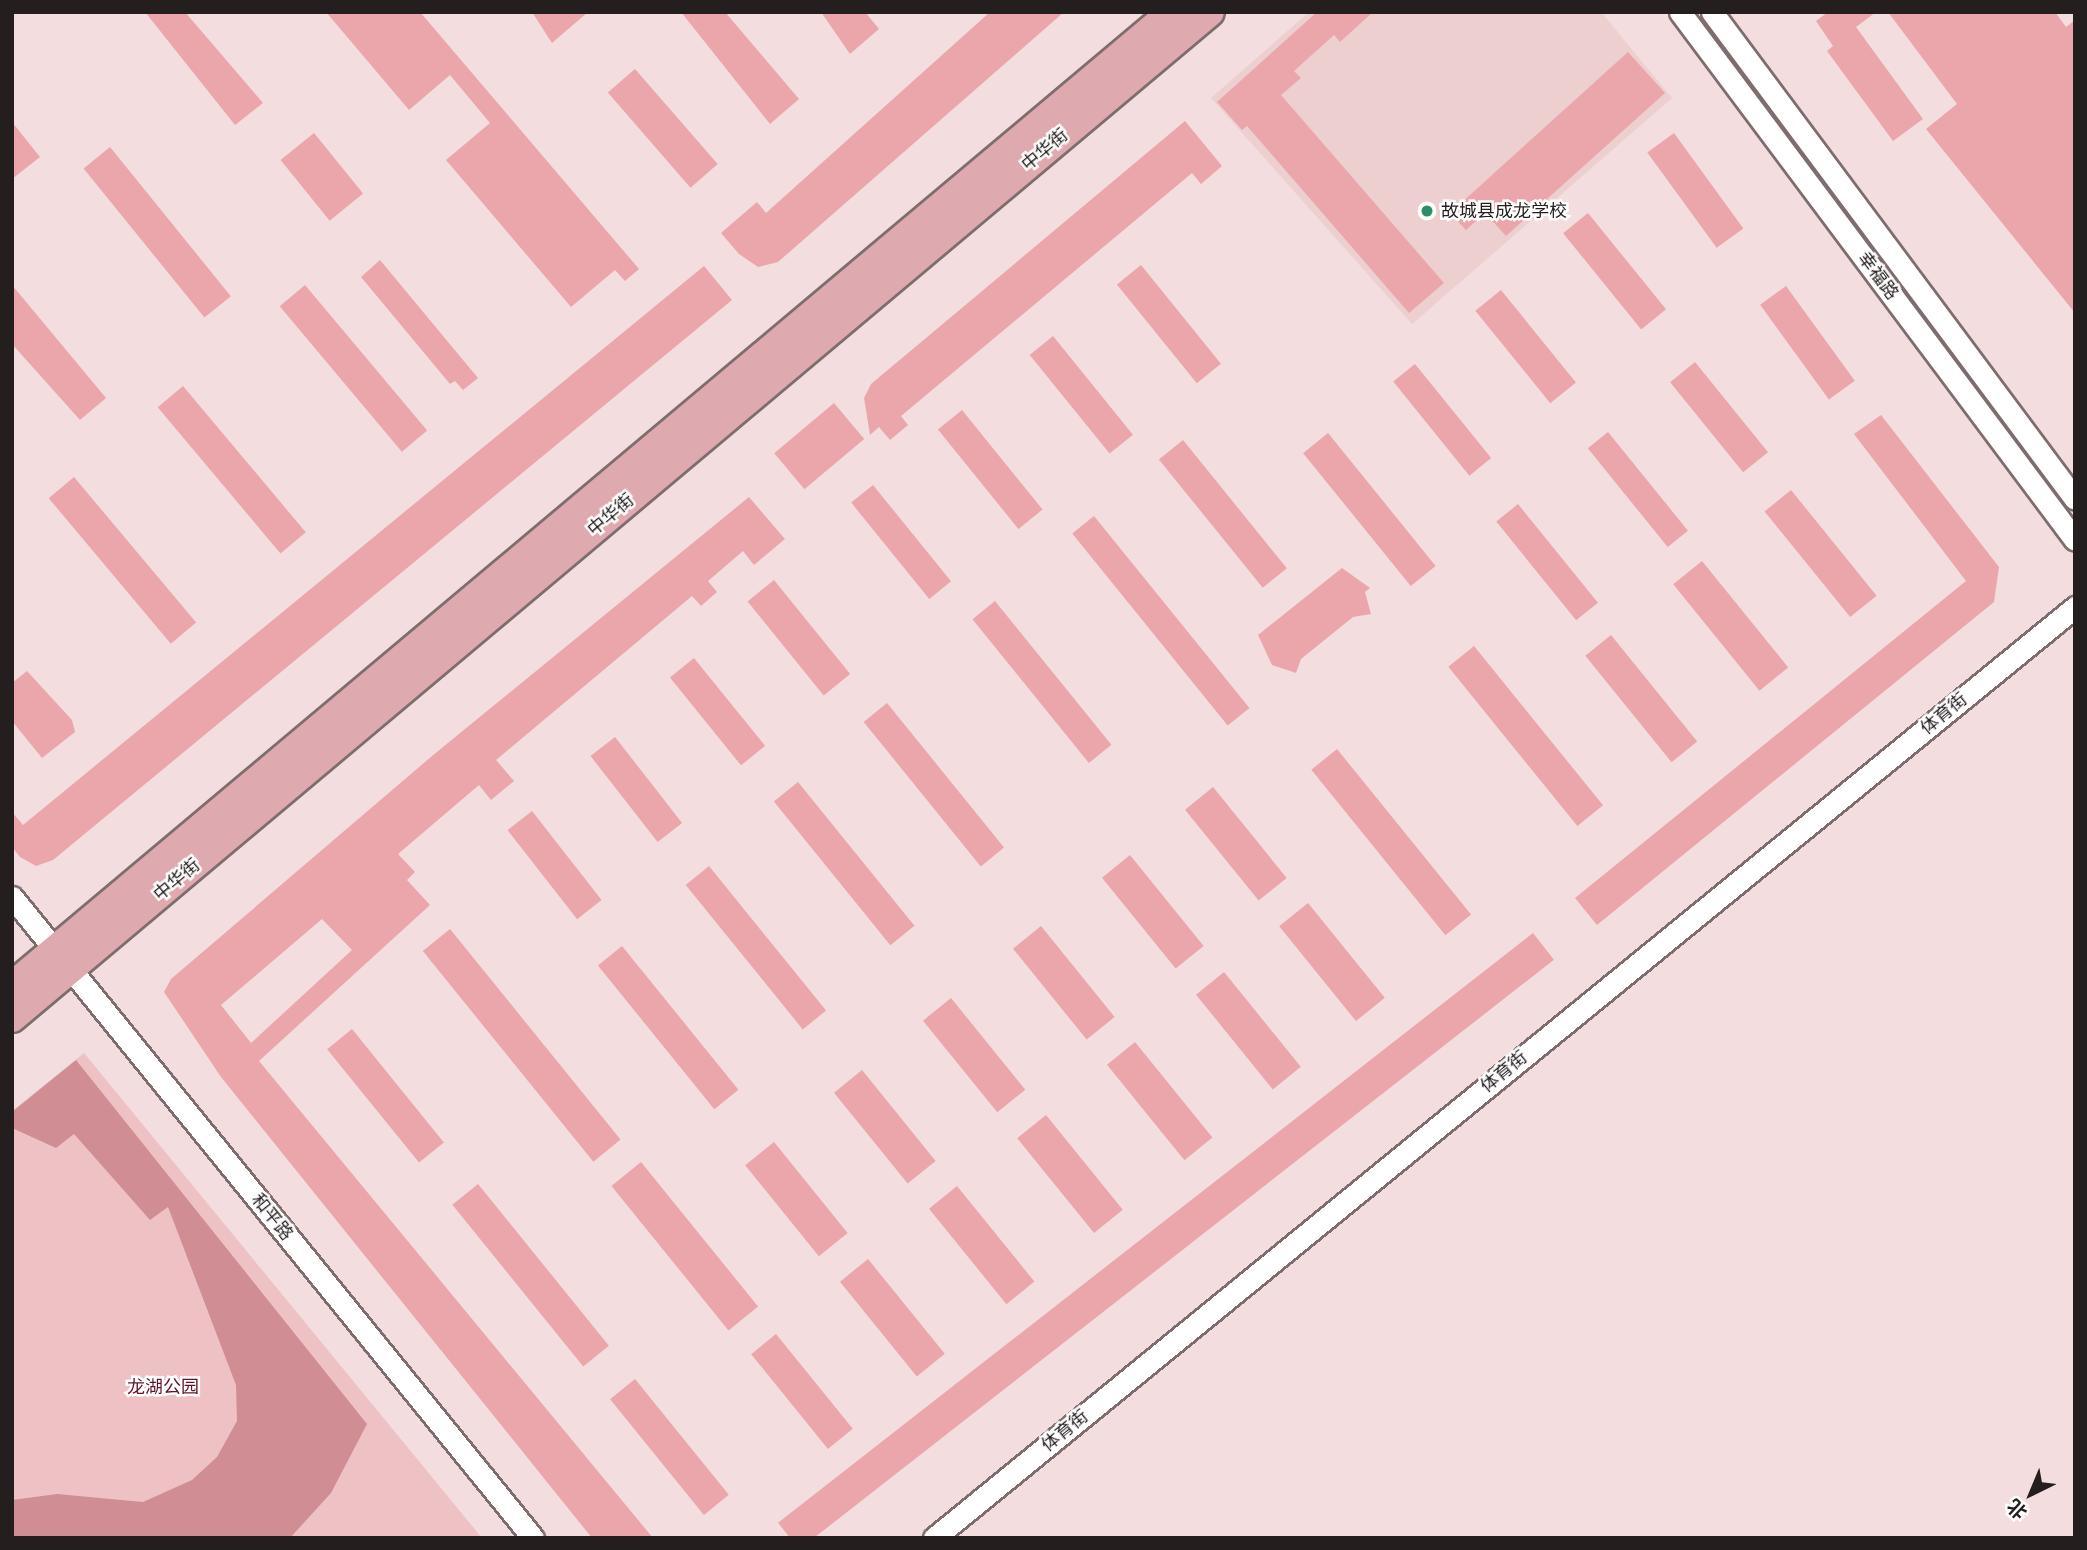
<!DOCTYPE html>
<html>
<head>
<meta charset="utf-8">
<style>
	body { margin:0 }
	#map { position:relative; width:2087px; height:1550px; overflow:hidden; background:#f3ddde; font-family:Raleway,"Noto Sans SC",sans-serif }
	div>[style] { position:absolute }
	[style*='--x'] { left:calc(var(--x)*1px); top:calc(var(--y)*1px); width:calc(var(--w)*1px); rotate:calc(var(--a)*1deg) }
	.built>* { inset:0; background:#edcfd0 }
	.green>* { inset:0; background:#eec2c5 }
	.water>* { inset:0; background:#d08d93 }
	.building>* { inset:0; background:#eba6ac; transform-origin:0 0 }
	.roads { filter:drop-shadow(2px 0 #7f6d6e) drop-shadow(-2px 0 #7f6d6e) drop-shadow(0 2px #7f6d6e) drop-shadow(0 -2px #7f6d6e) }
	.minor>* { height:21px; margin:-10.5px; padding:0 10.5px; transform-origin:10.5px; border-radius:10.5px; background:#fff }
	.major>* { height:28px; margin:-14px; padding:0 14px; transform-origin:14px; border-radius:14px; background:#dea9af }
	.dots>* { width:19px; height:19px; translate:-50% -50%; box-sizing:border-box; border:4px solid #fff; border-radius:50% }
	span { translate:-50% -50%; white-space:nowrap; text-align:center; line-height:1.15; -webkit-text-stroke:5px #fff; paint-order:stroke }
	.street-label { font-size:18px; color:#251e1e }
	.poi-label { font-size:18px; color:#251e1e }
	.left { translate:0 -50%; text-align:left }
	.park-label { font-size:18px; color:#621224 }
	.frame { position:absolute; inset:0; border:14px solid #251e1e; pointer-events:none }
	.north { position:absolute; left:1996px; top:1459px; width:70px; height:70px; -webkit-text-stroke:5px #fff; paint-order:stroke; rotate:223deg; font-size:19px; font-weight:700; line-height:28px; text-align:center; color:#251e1e }
	.north::after { content:''; display:block; margin:auto; width:24px; height:32px; background:#251e1e; clip-path:polygon(50% 0,100% 100%,50% 72%,0 100%) }
</style>
</head>
<body>
<div id="map">
	<div class="built">
		<i style="clip-path:polygon(1309px 12px,1601px 12px,1672px 98px,1412px 324px,1211px 98px)"></i>
	</div>
	<div class="green">
		<i style="clip-path:polygon(84px 1053px,482px 1538px,12px 1538px,12px 1111px)"></i>
	</div>
	<div class="water">
		<i style="clip-path:polygon(76px 1060px,367px 1424px,331px 1493px,290px 1538px,12px 1538px,12px 1500px,57px 1494px,143px 1502px,192px 1480px,217px 1457px,237px 1421px,236px 1385px,168px 1207px,150px 1220px,74px 1134px,56px 1148px,12px 1128px,12px 1112px)"></i>
	</div>
	<div class="building">
		<i style="clip-path:polygon(145px 12px,185px 12px,263px 103px,235px 125px)"></i>
		<i style="clip-path:polygon(326px 12px,420px 12px,639px 269px,625px 281px,615px 270px,571px 307px,446px 160px,490px 123px,450px 75px,409px 110px)"></i>
		<i style="clip-path:polygon(532px 12px,588px 12px,552px 43px)"></i>
		<i style="clip-path:polygon(681px 12px,725px 12px,799px 99px,770px 124px)"></i>
		<i style="clip-path:polygon(821px 12px,865px 12px,879px 29px,850px 54px)"></i>
		<i style="clip-path:polygon(990px 12px,1064px 12px,778px 262px,758px 267px,739px 254px,721px 233px,757px 202px,766px 213px)"></i>
		<i style="clip-path:polygon(1317px 12px,1373px 12px,1340px 42px,1334px 35px,1294px 71px,1301px 78px,1281px 95px,1444px 283px,1409px 313px,1247px 126px,1242px 130px,1217px 102px)"></i>
		<i style="clip-path:polygon(1828px 12px,1876px 12px,1856px 27px,1923px 119px,1893px 141px,1827px 51px,1833px 46px,1816px 21px)"></i>
		<i style="clip-path:polygon(1888px 12px,2055px 12px,2066px 27px,2075px 20px,2075px 313px,1926px 129px,1957px 104px)"></i>
		<i style="clip-path:polygon(1628px 52px,1665px 93px,1506px 236px,1485px 213px,1466px 230px,1450px 213px)"></i>
		<i style="left:635px;top:69px;width:126px;height:36px;rotate:49deg"></i>
		<i style="clip-path:polygon(1185px 121px,1222px 166px,1201px 184px,1192px 173px,901px 416px,908px 425px,890px 440px,879px 427px,870px 435px,864px 398px,871px 384px)"></i>
		<i style="clip-path:polygon(12px 122px,40px 157px,12px 179px)"></i>
		<i style="left:314px;top:133px;width:78px;height:43px;rotate:51deg"></i>
		<i style="left:1674px;top:133px;width:118px;height:33px;rotate:54deg"></i>
		<i style="left:110px;top:147px;width:192px;height:34px;rotate:51deg"></i>
		<i style="left:1588px;top:213px;width:124px;height:32px;rotate:51deg"></i>
		<i style="clip-path:polygon(380px 260px,478px 378px,463px 390px,455px 381px,450px 384px,361px 277px)"></i>
		<i style="left:1141px;top:265px;width:127px;height:31px;rotate:51deg"></i>
		<i style="clip-path:polygon(704px 266px,732px 300px,53px 860px,36px 866px,20px 857px,12px 847px,12px 812px,23px 825px)"></i>
		<i style="clip-path:polygon(12px 285px,106px 398px,80px 420px,12px 344px)"></i>
		<i style="left:305px;top:285px;width:190px;height:33px;rotate:50deg"></i>
		<i style="left:1786px;top:286px;width:117px;height:32px;rotate:54deg"></i>
		<i style="left:1501px;top:290px;width:119px;height:33px;rotate:51deg"></i>
		<i style="left:1053px;top:336px;width:127px;height:30px;rotate:51deg"></i>
		<i style="left:1695px;top:362px;width:116px;height:32px;rotate:51deg"></i>
		<i style="left:1415px;top:364px;width:121px;height:28px;rotate:51deg"></i>
		<i style="left:183px;top:386px;width:191px;height:33px;rotate:50deg"></i>
		<i style="left:834px;top:403px;width:47px;height:78px;rotate:50deg"></i>
		<i style="left:962px;top:410px;width:128px;height:31px;rotate:51deg"></i>
		<i style="clip-path:polygon(1881px 415px,1999px 567px,1994px 602px,1597px 925px,1575px 898px,1966px 581px,1854px 434px)"></i>
		<i style="left:1608px;top:432px;width:127px;height:26px;rotate:51deg"></i>
		<i style="left:1328px;top:433px;width:171px;height:32px;rotate:51deg"></i>
		<i style="left:1183px;top:440px;width:165px;height:31px;rotate:51deg"></i>
		<i style="left:74px;top:477px;width:190px;height:33px;rotate:50deg"></i>
		<i style="left:873px;top:485px;width:124px;height:28px;rotate:51deg"></i>
		<i style="left:1791px;top:490px;width:136px;height:34px;rotate:51deg"></i>
		<i style="clip-path:polygon(evenodd,749px 497px,785px 539px,754px 565px,743px 551px,708px 581px,717px 592px,701px 606px,692px 596px,496px 760px,514px 781px,491px 800px,479px 785px,398px 854px,415px 872px,407px 880px,430px 905px,259px 1061px,653px 1538px,592px 1538px,221px 1077px,164px 992px,171px 979px,432px 756px,749px 497px,322px 919px,352px 950px,251px 1043px,221px 1005px,322px 919px)"></i>
		<i style="left:1518px;top:504px;width:127px;height:28px;rotate:51deg"></i>
		<i style="left:1094px;top:516px;width:247px;height:28px;rotate:51deg"></i>
		<i style="left:1702px;top:561px;width:137px;height:37px;rotate:51deg"></i>
		<i style="clip-path:polygon(1342px 568px,1370px 588px,1365px 592px,1371px 614px,1353px 617px,1301px 659px,1296px 673px,1272px 665px,1258px 635px)"></i>
		<i style="left:774px;top:580px;width:121px;height:34px;rotate:51deg"></i>
		<i style="left:995px;top:601px;width:185px;height:29px;rotate:51deg"></i>
		<i style="left:1611px;top:635px;width:137px;height:33px;rotate:51deg"></i>
		<i style="left:1474px;top:646px;width:205px;height:33px;rotate:51deg"></i>
		<i style="left:694px;top:658px;width:113px;height:31px;rotate:51deg"></i>
		<i style="clip-path:polygon(27px 671px,72px 720px,75px 732px,42px 758px,12px 721px,12px 683px)"></i>
		<i style="left:887px;top:703px;width:186px;height:30px;rotate:51deg"></i>
		<i style="left:615px;top:737px;width:109px;height:31px;rotate:52deg"></i>
		<i style="left:1337px;top:749px;width:213px;height:33px;rotate:51deg"></i>
		<i style="left:798px;top:782px;width:185px;height:31px;rotate:51deg"></i>
		<i style="left:1213px;top:787px;width:117px;height:36px;rotate:51deg"></i>
		<i style="left:532px;top:811px;width:113px;height:31px;rotate:52deg"></i>
		<i style="left:1130px;top:855px;width:117px;height:36px;rotate:51deg"></i>
		<i style="left:709px;top:866px;width:186px;height:30px;rotate:51deg"></i>
		<i style="left:1308px;top:903px;width:122px;height:37px;rotate:51deg"></i>
		<i style="left:1041px;top:926px;width:117px;height:36px;rotate:51deg"></i>
		<i style="left:450px;top:929px;width:271px;height:35px;rotate:51deg"></i>
		<i style="left:1533px;top:933px;width:34px;height:958px;rotate:52deg"></i>
		<i style="left:622px;top:946px;width:185px;height:31px;rotate:51deg"></i>
		<i style="left:1224px;top:972px;width:122px;height:36px;rotate:51deg"></i>
		<i style="left:951px;top:998px;width:118px;height:36px;rotate:51deg"></i>
		<i style="left:352px;top:1029px;width:146px;height:32px;rotate:51deg"></i>
		<i style="left:1135px;top:1042px;width:123px;height:36px;rotate:51deg"></i>
		<i style="left:862px;top:1070px;width:117px;height:36px;rotate:51deg"></i>
		<i style="left:1046px;top:1115px;width:122px;height:37px;rotate:51deg"></i>
		<i style="left:774px;top:1142px;width:117px;height:37px;rotate:51deg"></i>
		<i style="left:641px;top:1162px;width:186px;height:38px;rotate:51deg"></i>
		<i style="left:478px;top:1184px;width:208px;height:33px;rotate:51deg"></i>
		<i style="left:957px;top:1186px;width:123px;height:36px;rotate:51deg"></i>
		<i style="left:868px;top:1259px;width:122px;height:36px;rotate:51deg"></i>
		<i style="left:776px;top:1334px;width:122px;height:32px;rotate:51deg"></i>
		<i style="left:635px;top:1379px;width:149px;height:32px;rotate:51deg"></i>
	</div>
	<div class="roads">
		<div class="minor">
			<i style="--x:1680;--y:12;--w:659;--a:53.2"></i>
			<i style="--x:1712;--y:12;--w:607;--a:53.3"></i>
			<i style="--x:12;--y:897;--w:826;--a:50.9"></i>
			<i style="--x:934;--y:1538;--w:1473;--a:-39.21"></i>
		</div>
		<div class="major">
			<i style="--x:12;--y:986;--w:1515;--a:-40.02"></i>
			<i style="--x:12;--y:1018;--w:1564;--a:-40.02"></i>
		</div>
	</div>
	<div class="dots">
		<i style="left:1427px;top:211px;background:#2c8e69"></i>
	</div>
	<div class="street-label">
		<span style="left:1045px;top:150px;rotate:-40deg">中华街</span>
		<span style="left:1878px;top:276px;rotate:53deg">幸福路</span>
		<span style="left:611px;top:515px;rotate:-40deg">中华街</span>
		<span style="left:1944px;top:714px;rotate:-39deg">体育街</span>
		<span style="left:177px;top:880px;rotate:-40deg">中华街</span>
		<span style="left:1504px;top:1072px;rotate:-39deg">体育街</span>
		<span style="left:272px;top:1217px;rotate:51deg">和平路</span>
		<span style="left:1065px;top:1431px;rotate:-39deg">体育街</span>
	</div>
	<div class="poi-label">
		<span class="left" style="left:1441px;top:211px">故城县成龙学校</span>
	</div>
	<div class="park-label">
		<span style="left:163px;top:1387px">龙湖公园</span>
	</div>
	<div class="frame"></div>
	<div class="north">北</div>
</div>
</body>
</html>
